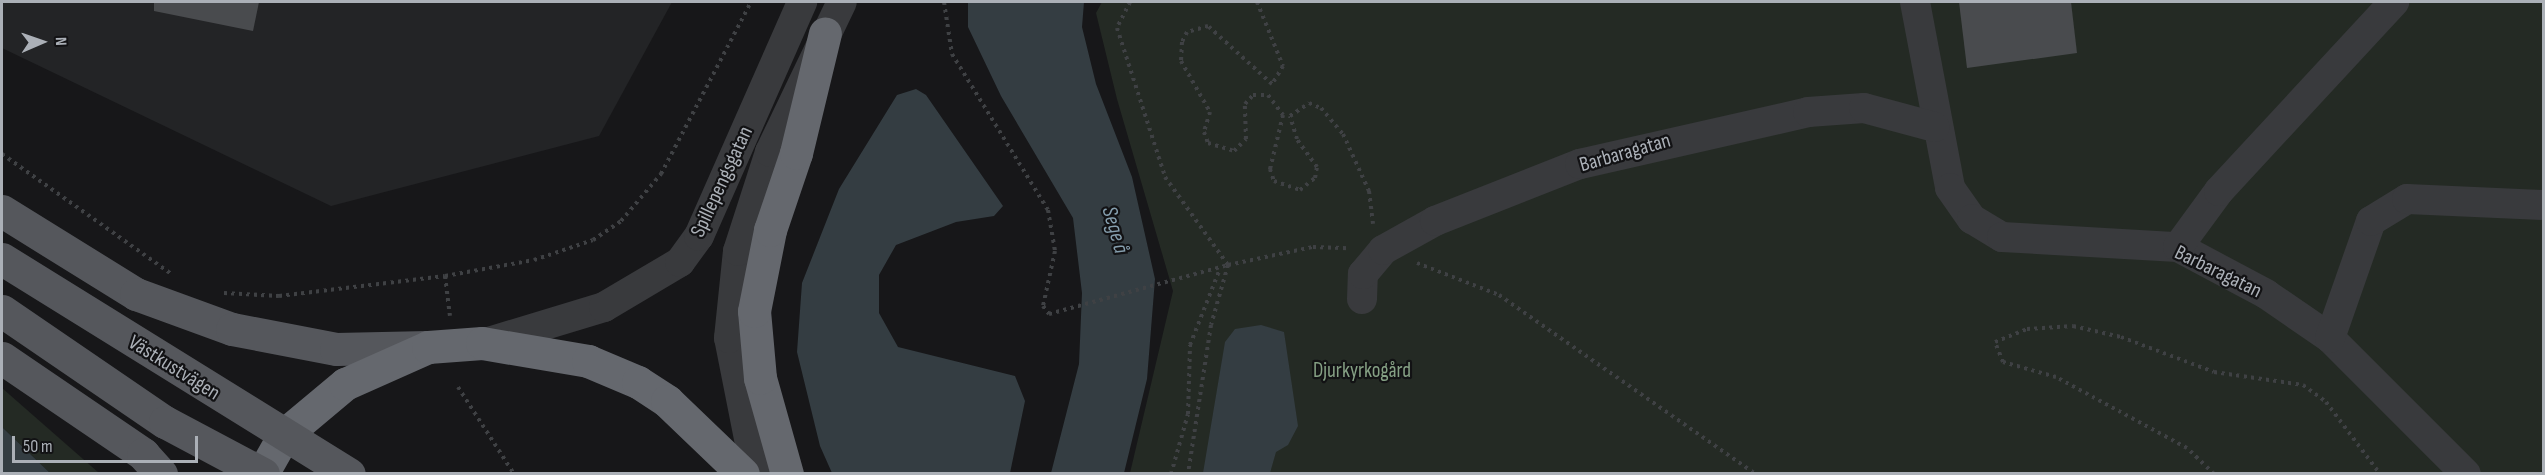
<!DOCTYPE html>
<html>
<head>
<meta charset="utf-8">
<style>
	body { margin:0 }
	#map { position:relative; width:2545px; height:475px; overflow:hidden; background:#171719; font-family:"Sofia Sans Condensed",sans-serif }
	div>[style] { position:absolute }
	[style*='--x'] { left:calc(var(--x)*1px); top:calc(var(--y)*1px); width:calc(var(--w)*1px); rotate:calc(var(--a)*1deg) }
	.built>* { inset:0; background:#232426 }
	.green>* { inset:0; background:#242a24 }
	.water>* { inset:0; background:#343d42 }
	.building>* { inset:0; background:#494b4e }
	.path>* { height:4px; margin-top:-2px; transform-origin:0; background:repeating-linear-gradient(90deg,#3f4144 0 3px,transparent 0 7.5px) }
	.minor>* { height:30px; margin:-15px; padding:0 15px; transform-origin:15px; border-radius:15px; background:#393a3d }
	.major>* { height:33px; margin:-16.5px; padding:0 16.5px; transform-origin:16.5px; border-radius:16.5px; background:#55575c }
	.highway>* { height:33px; margin:-16.5px; padding:0 16.5px; transform-origin:16.5px; border-radius:16.5px; background:#65686e }
	.major-bridge>* { height:33px; margin:-16.5px; padding:0 16.5px; transform-origin:16.5px; border-radius:16.5px; background:#55575c }
	span { translate:-50% -50%; white-space:nowrap; text-align:center; line-height:1.15; -webkit-text-stroke:4.5px #121214; paint-order:stroke }
	.street-label { font-size:21px; color:#abb0b7 }
	.park-label { font-size:21px; color:#85a084 }
	.water-label { font-size:22px; color:#869fae; font-style:italic }
	.frame { position:absolute; inset:0; border:3px solid #abb0b7; pointer-events:none }
	.north { position:absolute; left:12px; top:12px; width:60px; height:60px; -webkit-text-stroke:4px #121214; paint-order:stroke; rotate:88deg; font-size:16px; font-weight:700; line-height:24px; text-align:center; color:#abb0b7 }
	.north::after { content:''; display:block; margin:auto; width:21px; height:27px; background:#abb0b7; clip-path:polygon(50% 0,100% 100%,50% 72%,0 100%) }
	.scale { position:absolute; left:12px; top:436px; width:186px; height:27px; box-sizing:border-box; border:3px solid #abb0b7; border-top:0; padding-left:8px; font-size:18px; line-height:21px; white-space:nowrap; color:#abb0b7; -webkit-text-stroke:4px #121214; paint-order:stroke }
</style>
</head>
<body>
<div id="map">
	<div class="built">
		<i style="clip-path:polygon(2px 2px,672px 2px,599px 136px,331px 206px,2px 48px)"></i>
	</div>
	<div class="green">
		<i style="clip-path:polygon(1102px 2px,2543px 2px,2543px 473px,1130px 473px,1173px 291px,1117px 99px,1096px 13px)"></i>
		<i style="clip-path:polygon(2px 388px,99px 473px,50px 473px,2px 427px)"></i>
	</div>
	<div class="water">
		<i style="clip-path:polygon(968px 2px,1084px 2px,1082px 27px,1096px 84px,1132px 177px,1155px 279px,1147px 379px,1124px 473px,1051px 473px,1079px 364px,1082px 293px,1073px 218px,1001px 96px,968px 27px)"></i>
		<i style="clip-path:polygon(916px 89px,926px 95px,1003px 206px,994px 216px,956px 222px,896px 245px,879px 275px,879px 313px,898px 347px,1015px 376px,1025px 401px,1010px 473px,832px 473px,820px 446px,797px 352px,802px 283px,839px 189px,897px 95px)"></i>
		<i style="clip-path:polygon(1261px 325px,1284px 332px,1298px 426px,1288px 445px,1276px 452px,1270px 473px,1203px 473px,1225px 342px,1235px 329px)"></i>
		<i style="clip-path:polygon(2px 427px,50px 473px,2px 473px)"></i>
	</div>
	<div class="building">
		<i style="clip-path:polygon(154px 2px,259px 2px,253px 31px,154px 11px)"></i>
		<i style="clip-path:polygon(1959px 2px,2071px 2px,2077px 53px,1967px 68px)"></i>
	</div>
	<div class="path">
		<i style="--x:944;--y:2;--w:53;--a:81.3"></i>
		<i style="--x:952;--y:54;--w:183;--a:58.4"></i>
		<i style="--x:1048;--y:210;--w:42;--a:80.3"></i>
		<i style="--x:1055;--y:251;--w:56;--a:102.3"></i>
		<i style="--x:1043;--y:306;--w:10;--a:53"></i>
		<i style="--x:1049;--y:314;--w:186;--a:-15.3"></i>
		<i style="--x:1228;--y:265;--w:87;--a:-12"></i>
		<i style="--x:1313;--y:247;--w:36;--a:2"></i>
		<i style="--x:1130;--y:2;--w:29;--a:117"></i>
		<i style="--x:1117;--y:28;--w:157;--a:72.1"></i>
		<i style="--x:1165;--y:177;--w:108;--a:54.4"></i>
		<i style="--x:1228;--y:265;--w:62;--a:105.8"></i>
		<i style="--x:1211;--y:325;--w:151;--a:98.8"></i>
		<i style="--x:1257;--y:2;--w:69;--a:67.9"></i>
		<i style="--x:1283;--y:66;--w:21;--a:121"></i>
		<i style="--x:1272;--y:84;--w:86;--a:-137.8"></i>
		<i style="--x:1208;--y:26;--w:22;--a:164"></i>
		<i style="--x:1187;--y:32;--w:11;--a:117"></i>
		<i style="--x:1182;--y:42;--w:19;--a:93"></i>
		<i style="--x:1181;--y:61;--w:59;--a:60.4"></i>
		<i style="--x:1210;--y:112;--w:21;--a:107"></i>
		<i style="--x:1204;--y:132;--w:12;--a:70"></i>
		<i style="--x:1208;--y:143;--w:27;--a:17"></i>
		<i style="--x:1234;--y:151;--w:17;--a:-45"></i>
		<i style="--x:1246;--y:139;--w:35;--a:-92"></i>
		<i style="--x:1245;--y:104;--w:12;--a:-48"></i>
		<i style="--x:1253;--y:95;--w:15;--a:0"></i>
		<i style="--x:1268;--y:95;--w:25;--a:53"></i>
		<i style="--x:1283;--y:115;--w:56;--a:103.5"></i>
		<i style="--x:1270;--y:169;--w:13;--a:72"></i>
		<i style="--x:1274;--y:181;--w:28;--a:19"></i>
		<i style="--x:1300;--y:190;--w:19;--a:-39"></i>
		<i style="--x:1315;--y:178;--w:11;--a:-80"></i>
		<i style="--x:1317;--y:167;--w:34;--a:-126"></i>
		<i style="--x:1297;--y:139;--w:24;--a:-107"></i>
		<i style="--x:1290;--y:116;--w:23;--a:-34"></i>
		<i style="--x:1309;--y:103;--w:13;--a:23"></i>
		<i style="--x:1321;--y:108;--w:34;--a:50"></i>
		<i style="--x:1343;--y:134;--w:63;--a:65.5"></i>
		<i style="--x:1369;--y:191;--w:33;--a:83"></i>
		<i style="--x:2;--y:154;--w:206;--a:35.3"></i>
		<i style="--x:1417;--y:263;--w:88;--a:21.3"></i>
		<i style="--x:1499;--y:295;--w:313;--a:34.9"></i>
		<i style="--x:445;--y:276;--w:40;--a:82.9"></i>
		<i style="--x:224;--y:293;--w:55;--a:3.1"></i>
		<i style="--x:279;--y:296;--w:167;--a:-6.9"></i>
		<i style="--x:445;--y:276;--w:90;--a:-10.2"></i>
		<i style="--x:534;--y:260;--w:62;--a:-18.7"></i>
		<i style="--x:593;--y:240;--w:34;--a:-34"></i>
		<i style="--x:621;--y:221;--w:62;--a:-49.6"></i>
		<i style="--x:661;--y:174;--w:194;--a:-62.4"></i>
		<i style="--x:458;--y:387;--w:103;--a:57.2"></i>
		<i style="--x:1171;--y:474;--w:62;--a:-74.2"></i>
		<i style="--x:1188;--y:414;--w:69;--a:-88.3"></i>
		<i style="--x:1190;--y:345;--w:79;--a:-68.6"></i>
		<i style="--x:2214;--y:474;--w:37;--a:-136"></i>
		<i style="--x:2187;--y:448;--w:149;--a:-151.5"></i>
		<i style="--x:2056;--y:377;--w:55;--a:-164.2"></i>
		<i style="--x:2003;--y:362;--w:22;--a:-112"></i>
		<i style="--x:1995;--y:342;--w:35;--a:-22"></i>
		<i style="--x:2027;--y:329;--w:46;--a:-3.7"></i>
		<i style="--x:2073;--y:326;--w:49;--a:12.9"></i>
		<i style="--x:2121;--y:337;--w:99;--a:20.6"></i>
		<i style="--x:2214;--y:372;--w:90;--a:8.3"></i>
		<i style="--x:2303;--y:385;--w:29;--a:36"></i>
		<i style="--x:2326;--y:402;--w:90;--a:53.1"></i>
	</div>
	<div class="minor">
		<i style="--x:1915;--y:2;--w:189;--a:79.3"></i>
		<i style="--x:1950;--y:188;--w:38;--a:55"></i>
		<i style="--x:1972;--y:219;--w:35;--a:31"></i>
		<i style="--x:2002;--y:237;--w:176;--a:3.3"></i>
		<i style="--x:2178;--y:247;--w:100;--a:28.1"></i>
		<i style="--x:2266;--y:294;--w:78;--a:34.5"></i>
		<i style="--x:2330;--y:338;--w:192;--a:45"></i>
		<i style="--x:2178;--y:247;--w:69;--a:-53.8"></i>
		<i style="--x:2219;--y:191;--w:258;--a:-47.2"></i>
		<i style="--x:1362;--y:299;--w:25;--a:-88"></i>
		<i style="--x:1363;--y:274;--w:31;--a:-50"></i>
		<i style="--x:1383;--y:250;--w:60;--a:-29.1"></i>
		<i style="--x:1435;--y:221;--w:156;--a:-21.5"></i>
		<i style="--x:1580;--y:164;--w:234;--a:-12.8"></i>
		<i style="--x:1808;--y:112;--w:56;--a:-4.1"></i>
		<i style="--x:1864;--y:108;--w:73;--a:15"></i>
		<i style="--x:2330;--y:338;--w:124;--a:-70.7"></i>
		<i style="--x:2371;--y:221;--w:42;--a:-31.4"></i>
		<i style="--x:2407;--y:199;--w:137;--a:2.5"></i>
		<i style="--x:485;--y:343;--w:124;--a:-16.8"></i>
		<i style="--x:604;--y:307;--w:88;--a:-30.6"></i>
		<i style="--x:680;--y:262;--w:32;--a:-54"></i>
		<i style="--x:699;--y:236;--w:256;--a:-66.2"></i>
		<i style="--x:756;--y:474;--w:139;--a:-101.2"></i>
		<i style="--x:729;--y:338;--w:87;--a:-84.1"></i>
		<i style="--x:738;--y:251;--w:104;--a:-72.1"></i>
		<i style="--x:770;--y:152;--w:166;--a:-64.4"></i>
	</div>
	<div class="major">
		<i style="--x:2;--y:211;--w:158;--a:31.8"></i>
		<i style="--x:136;--y:294;--w:102;--a:20"></i>
		<i style="--x:232;--y:329;--w:106;--a:10.9"></i>
		<i style="--x:336;--y:349;--w:92;--a:-1.2"></i>
		<i style="--x:2;--y:358;--w:171;--a:34.2"></i>
		<i style="--x:143;--y:454;--w:27;--a:48"></i>
	</div>
	<div class="highway">
		<i style="--x:262;--y:474;--w:45;--a:-60.6"></i>
		<i style="--x:284;--y:435;--w:80;--a:-39.9"></i>
		<i style="--x:345;--y:384;--w:91;--a:-24"></i>
		<i style="--x:428;--y:347;--w:54;--a:-4.2"></i>
		<i style="--x:482;--y:343;--w:108;--a:9.6"></i>
		<i style="--x:588;--y:361;--w:54;--a:22.8"></i>
		<i style="--x:638;--y:382;--w:35;--a:33"></i>
		<i style="--x:667;--y:401;--w:105;--a:43.8"></i>
		<i style="--x:787;--y:474;--w:100;--a:-105.7"></i>
		<i style="--x:760;--y:378;--w:67;--a:-95.1"></i>
		<i style="--x:754;--y:311;--w:83;--a:-78.8"></i>
		<i style="--x:770;--y:230;--w:81;--a:-71.3"></i>
		<i style="--x:796;--y:153;--w:123;--a:-76.4"></i>
	</div>
	<div class="major-bridge">
		<i style="--x:2;--y:259;--w:408;--a:31.8"></i>
		<i style="--x:2;--y:311;--w:197;--a:34.3"></i>
		<i style="--x:165;--y:422;--w:111;--a:28"></i>
	</div>
	<div class="street-label">
		<span style="left:1625px;top:153px;rotate:-16deg">Barbaragatan</span>
		<span style="left:722px;top:182px;rotate:-65deg">Spillepengsgatan</span>
		<span style="left:2218px;top:272px;rotate:26deg">Barbaragatan</span>
		<span style="left:174px;top:368px;rotate:32deg">Västkustvägen</span>
	</div>
	<div class="park-label">
		<span style="left:1362px;top:371px">Djurkyrkogård</span>
	</div>
	<div class="water-label">
		<span style="left:1115px;top:230px;rotate:74deg">Sege å</span>
	</div>
	<div class="frame"></div>
	<div class="north">N</div>
	<div class="scale">50 m</div>
</div>
</body>
</html>
